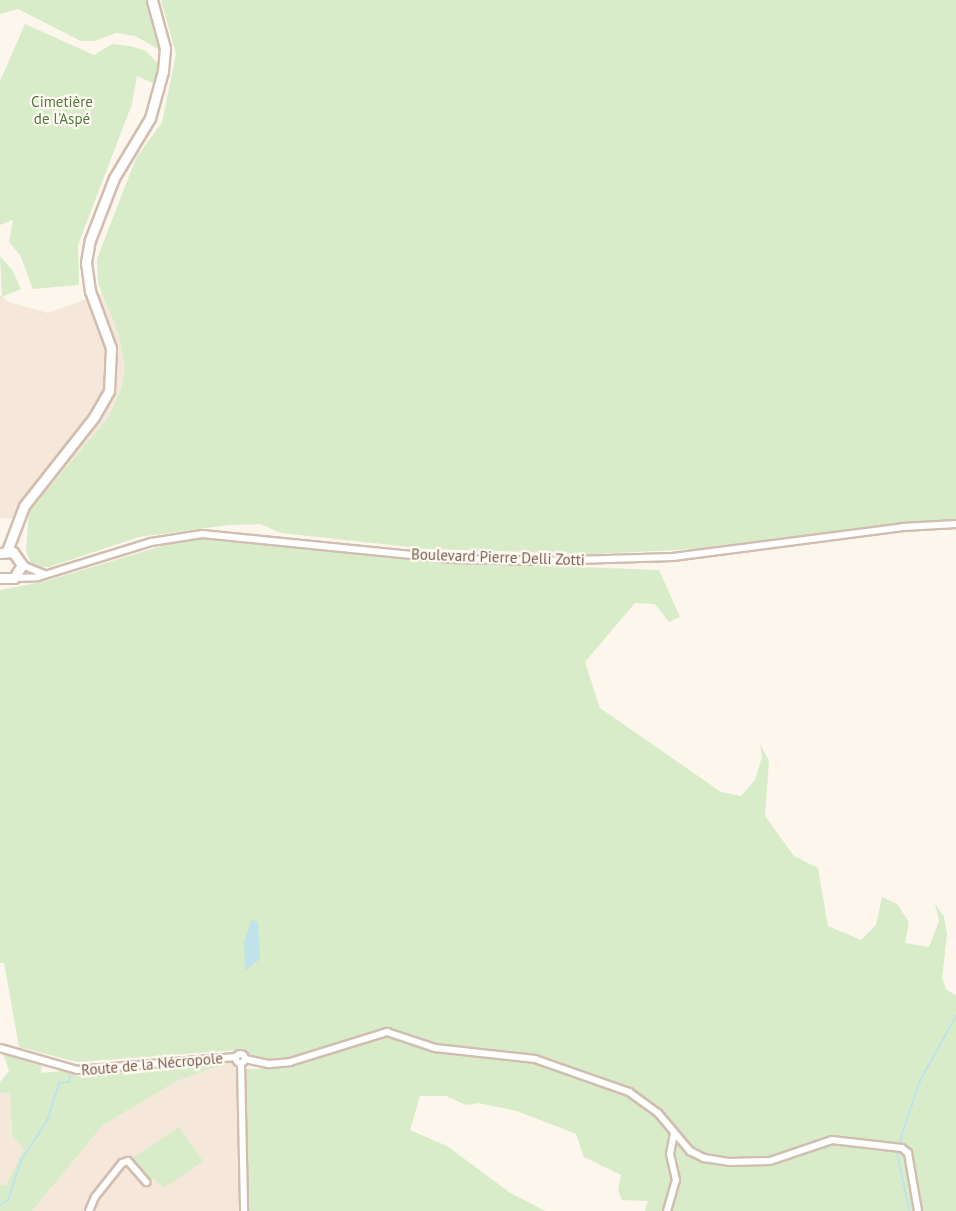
<!DOCTYPE html>
<html>
<head>
<meta charset="utf-8">
<style>
	body { margin:0 }
	#map { position:relative; width:956px; height:1211px; overflow:hidden; background:#fdf6ec; font-family:"PT Sans",sans-serif }
	div>[style] { position:absolute }
	[style*='--x'] { left:calc(var(--x)*1px); top:calc(var(--y)*1px); width:calc(var(--w)*1px); rotate:calc(var(--a)*1deg) }
	.residential>* { inset:0; background:#f5e8da }
	.green>* { inset:0; background:#d8ecc9 }
	.water>* { inset:0; background:#bfe3e8 }
	.stream>* { height:1.5px; margin:-0.75px; padding:0 0.75px; transform-origin:0.75px; border-radius:0.75px; background:#bfe3e8 }
	.roads { filter:drop-shadow(2px 0 #d1beb0) drop-shadow(-2px 0 #d1beb0) drop-shadow(0 2px #d1beb0) drop-shadow(0 -2px #d1beb0) }
	.minor>* { height:6px; margin:-3px; padding:0 3px; transform-origin:3px; border-radius:3px; background:#fff }
	.minor>.ring { margin:-3px; padding:0; box-sizing:content-box; background:none; border:6px solid #fff; border-radius:50% }
	.secondary>* { height:9px; margin:-4.5px; padding:0 4.5px; transform-origin:4.5px; border-radius:4.5px; background:#fff }
	span { translate:-50% -50%; white-space:nowrap; text-align:center; line-height:1.15; -webkit-text-stroke:4.5px #fffaf3; paint-order:stroke }
	.park-label { font-size:15px; color:#537a41 }
	.street-label { font-size:15px; color:#7a5c4d }
</style>
</head>
<body>
<div id="map">
	<div class="residential">
		<i style="clip-path:polygon(102px 293px,118px 333px,125px 367px,121px 389px,109px 416px,29px 512px,29px 519px,0 518px,0 295px,9px 302px,48px 313px)"></i>
		<i style="clip-path:polygon(231px 1062px,237px 1070px,243px 1069px,247px 1211px,32px 1211px,103px 1125px,177px 1081px)"></i>
		<i style="clip-path:polygon(0 1092px,10px 1094px,12px 1136px,25px 1149px,6px 1185px,0 1185px)"></i>
	</div>
	<div class="green">
		<i style="clip-path:polygon(0 0,146px 0,160px 50px,135px 36px,116px 33px,95px 41px,81px 41px,18px 9px,0 14px)"></i>
		<i style="clip-path:polygon(161px 0,956px 0,956px 520px,916px 522px,716px 548px,596px 554px,428px 549px,281px 533px,260px 524px,229px 525px,139px 537px,49px 567px,32px 567px,26px 551px,29px 512px,109px 416px,121px 389px,125px 367px,118px 333px,98px 283px,97px 259px,136px 158px,162px 122px,176px 54px)"></i>
		<i style="clip-path:polygon(25px 24px,94px 55px,112px 44px,130px 46px,146px 51px,158px 64px,155px 84px,137px 76px,132px 104px,78px 245px,79px 285px,33px 289px,20px 255px,9px 242px,13px 220px,0 225px,0 81px)"></i>
		<i style="clip-path:polygon(0 256px,13px 271px,21px 289px,2px 297px)"></i>
		<i style="clip-path:polygon(201px 539px,423px 561px,659px 570px,680px 617px,669px 622px,655px 604px,635px 603px,585px 662px,600px 708px,721px 792px,741px 796px,755px 780px,762px 757px,760px 744px,769px 761px,765px 816px,794px 856px,818px 868px,828px 926px,861px 940px,876px 925px,882px 897px,897px 904px,909px 922px,905px 943px,929px 947px,939px 921px,935px 903px,944px 917px,947px 934px,942px 978px,946px 989px,956px 996px,956px 1211px,645px 1211px,648px 1201px,622px 1200px,618px 1190px,621px 1175px,584px 1157px,576px 1134px,517px 1111px,478px 1103px,466px 1105px,446px 1096px,420px 1096px,410px 1130px,447px 1146px,509px 1192px,545px 1211px,247px 1211px,243px 1069px,283px 1068px,282px 1061px,253px 1059px,239px 1050px,77px 1062px,19px 1047px,4px 963px,0 963px,0 590px,42px 582px,172px 543px)"></i>
		<i style="clip-path:polygon(3px 1054px,42px 1066px,41px 1073px,61px 1071px,79px 1076px,123px 1070px,124px 1075px,231px 1062px,177px 1081px,103px 1125px,32px 1211px,0 1211px,0 1185px,6px 1185px,24px 1149px,12px 1136px,10px 1094px,0 1092px,0 1082px,9px 1071px)"></i>
		<i style="clip-path:polygon(179px 1127px,203px 1161px,164px 1188px,154px 1179px,147px 1179px,133px 1158px)"></i>
	</div>
	<div class="water">
		<i style="clip-path:polygon(252px 919px,258px 922px,260px 959px,245px 971px,244px 942px)"></i>
	</div>
	<div class="stream">
		<i style="--x:74;--y:1066;--w:11;--a:-5"></i>
		<i style="--x:900;--y:1141;--w:63;--a:-71.6"></i>
		<i style="--x:920;--y:1081;--w:74;--a:-61"></i>
		<i style="--x:897;--y:1151;--w:61;--a:77.8"></i>
		<i style="--x:0;--y:1205;--w:9;--a:-32"></i>
		<i style="--x:8;--y:1200;--w:41;--a:-71.6"></i>
		<i style="--x:21;--y:1161;--w:50;--a:-57.3"></i>
		<i style="--x:48;--y:1119;--w:38;--a:-73"></i>
		<i style="--x:59;--y:1083;--w:10;--a:-6"></i>
		<i style="--x:69;--y:1082;--w:7;--a:-82"></i>
	</div>
	<div class="roads">
		<div class="minor">
			<i style="--x:22;--y:565;--w:24;--a:22"></i>
			<i style="--x:14;--y:578;--w:24;--a:-2"></i>
			<i style="--x:38;--y:577;--w:118;--a:-17.2"></i>
			<i style="--x:151;--y:542;--w:52;--a:-8.9"></i>
			<i style="--x:202;--y:534;--w:251;--a:5.7"></i>
			<i style="--x:452;--y:559;--w:91;--a:1.3"></i>
			<i style="--x:543;--y:561;--w:130;--a:-1.8"></i>
			<i style="--x:673;--y:557;--w:232;--a:-7.4"></i>
			<i style="--x:903;--y:527;--w:53;--a:-3.2"></i>
			<i style="--x:0;--y:1048;--w:80;--a:15.9"></i>
			<i style="--x:77;--y:1070;--w:159;--a:-4.7"></i>
			<i class="ring" style="left:235.5px;top:1053.5px;width:3px;height:3px"></i>
			<i style="--x:245;--y:1059;--w:25;--a:12"></i>
			<i style="--x:269;--y:1064;--w:21;--a:-5"></i>
			<i style="--x:290;--y:1062;--w:102;--a:-17.2"></i>
			<i style="--x:387;--y:1032;--w:51;--a:18.4"></i>
			<i style="--x:435;--y:1048;--w:101;--a:6.3"></i>
			<i style="--x:535;--y:1059;--w:100;--a:19.3"></i>
			<i style="--x:629;--y:1092;--w:36;--a:36"></i>
			<i style="--x:658;--y:1113;--w:50;--a:49.9"></i>
			<i style="--x:690;--y:1151;--w:16;--a:27"></i>
			<i style="--x:704;--y:1158;--w:25;--a:9"></i>
			<i style="--x:729;--y:1162;--w:41;--a:-1.4"></i>
			<i style="--x:770;--y:1161;--w:65;--a:-18.7"></i>
			<i style="--x:832;--y:1140;--w:70;--a:6.5"></i>
			<i style="--x:902;--y:1148;--w:8;--a:40"></i>
			<i style="--x:908;--y:1153;--w:59;--a:80.2"></i>
			<i style="--x:241;--y:1063;--w:148;--a:88.8"></i>
			<i style="--x:89;--y:1211;--w:15;--a:-67"></i>
			<i style="--x:95;--y:1197;--w:43;--a:-51.5"></i>
			<i style="--x:122;--y:1163;--w:6;--a:-18"></i>
			<i style="--x:128;--y:1161;--w:28;--a:49"></i>
			<i style="--x:667;--y:1211;--w:32;--a:-74"></i>
			<i style="--x:676;--y:1180;--w:27;--a:-103"></i>
			<i style="--x:670;--y:1154;--w:21;--a:-79"></i>
		</div>
		<div class="secondary">
			<i style="--x:7;--y:551;--w:48;--a:-69.3"></i>
			<i style="--x:24;--y:506;--w:113;--a:-51.8"></i>
			<i style="--x:94;--y:417;--w:30;--a:-60"></i>
			<i style="--x:109;--y:391;--w:43;--a:-87.3"></i>
			<i style="--x:111;--y:348;--w:61;--a:-110.2"></i>
			<i style="--x:90;--y:291;--w:29;--a:-98"></i>
			<i style="--x:86;--y:262;--w:22;--a:-80"></i>
			<i style="--x:90;--y:240;--w:66;--a:-68.8"></i>
			<i style="--x:114;--y:178;--w:70;--a:-59"></i>
			<i style="--x:150;--y:118;--w:49;--a:-74.5"></i>
			<i style="--x:163;--y:71;--w:23;--a:-85"></i>
			<i style="--x:165;--y:48;--w:50;--a:-105.2"></i>
			<i style="--x:0;--y:553;--w:13;--a:-4"></i>
			<i style="--x:13;--y:552;--w:16;--a:55"></i>
			<i style="--x:22;--y:565;--w:15;--a:122"></i>
			<i style="--x:14;--y:578;--w:14;--a:180"></i>
		</div>
	</div>
	<div class="park-label">
		<span style="left:62px;top:110px">Cimetière<br>de l'Aspé</span>
	</div>
	<div class="street-label">
		<span style="left:498px;top:557px;rotate:2deg">Boulevard Pierre Delli Zotti</span>
		<span style="left:152px;top:1064px;rotate:-5deg">Route de la Nécropole</span>
	</div>
</div>
</body>
</html>
